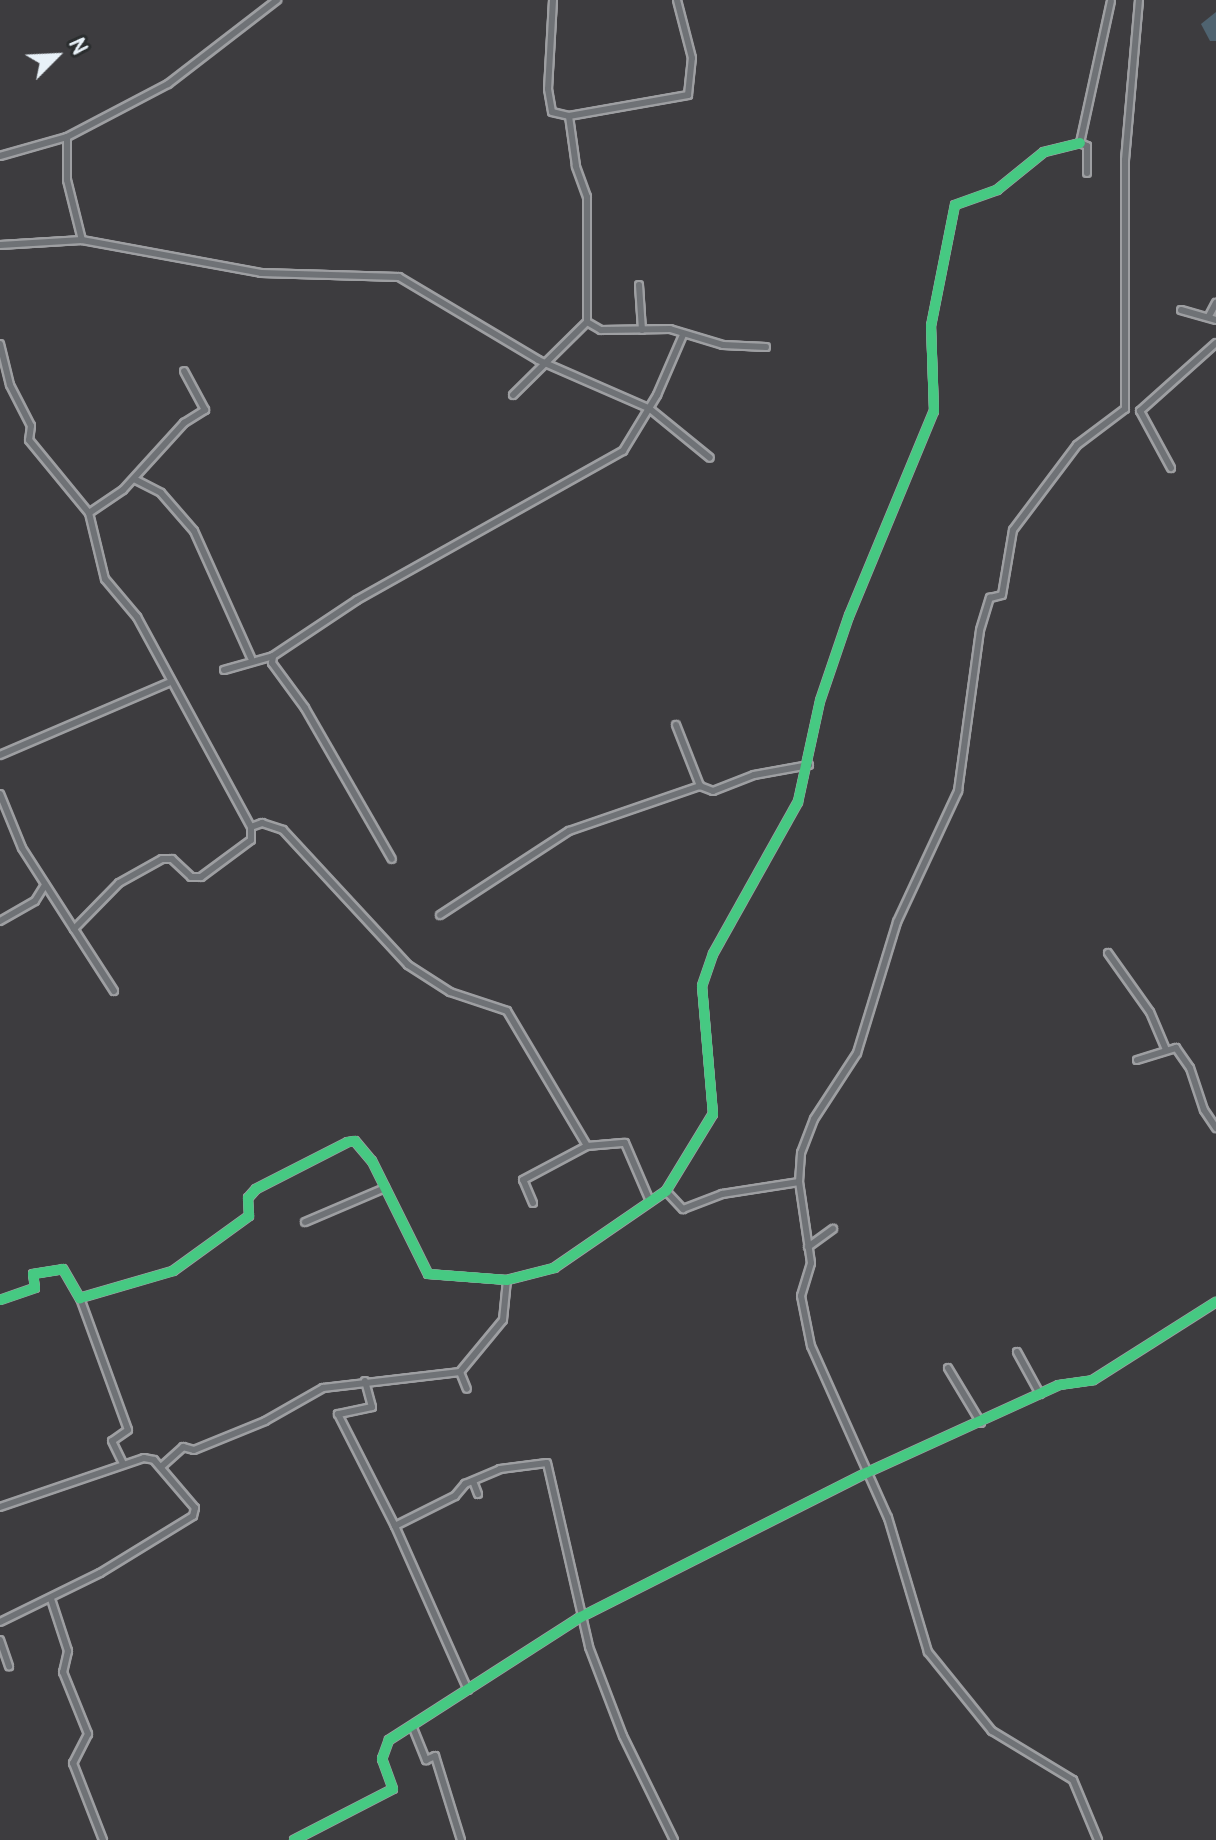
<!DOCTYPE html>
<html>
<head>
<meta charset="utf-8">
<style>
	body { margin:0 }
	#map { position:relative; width:1216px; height:1840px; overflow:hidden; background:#3d3c3f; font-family:Pangolin,sans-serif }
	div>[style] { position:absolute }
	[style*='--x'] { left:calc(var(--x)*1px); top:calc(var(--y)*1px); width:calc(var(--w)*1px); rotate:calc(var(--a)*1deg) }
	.water>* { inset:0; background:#4f6370 }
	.roads { filter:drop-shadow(2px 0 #9e9fa2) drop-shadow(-2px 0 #9e9fa2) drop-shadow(0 2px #9e9fa2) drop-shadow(0 -2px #9e9fa2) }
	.minor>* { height:6px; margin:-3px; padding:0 3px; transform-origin:3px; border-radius:3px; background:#6f7276 }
	.cycleway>* { height:10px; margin:-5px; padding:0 5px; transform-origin:5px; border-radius:5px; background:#46c982 }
	span { translate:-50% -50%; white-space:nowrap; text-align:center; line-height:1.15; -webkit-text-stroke:6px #2a2d2e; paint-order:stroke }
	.north { position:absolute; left:16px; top:16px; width:80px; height:80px; -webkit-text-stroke:6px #2a2d2e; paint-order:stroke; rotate:66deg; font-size:22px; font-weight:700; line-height:32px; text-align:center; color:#e8f1f8 }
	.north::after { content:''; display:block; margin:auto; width:28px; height:36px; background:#e8f1f8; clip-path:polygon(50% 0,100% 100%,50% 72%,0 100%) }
</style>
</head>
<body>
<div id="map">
	<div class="water">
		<i style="clip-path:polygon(1216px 12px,1216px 41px,1210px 41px,1201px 24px)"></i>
	</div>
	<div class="roads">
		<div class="minor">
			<i style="--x:553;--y:0;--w:89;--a:93.2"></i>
			<i style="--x:548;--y:89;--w:23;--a:80"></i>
			<i style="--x:552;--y:112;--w:17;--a:13"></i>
			<i style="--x:569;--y:116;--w:121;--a:-10"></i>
			<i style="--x:688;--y:95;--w:37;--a:-84"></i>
			<i style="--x:692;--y:58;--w:60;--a:-104.5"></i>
			<i style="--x:67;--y:137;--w:43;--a:90"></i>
			<i style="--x:67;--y:180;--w:62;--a:76"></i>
			<i style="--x:0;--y:156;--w:70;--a:-15.8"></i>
			<i style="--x:67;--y:137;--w:114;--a:-27.7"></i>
			<i style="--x:168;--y:84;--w:138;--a:-37.6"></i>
			<i style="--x:1087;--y:173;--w:27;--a:-90"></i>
			<i style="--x:1087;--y:146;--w:8;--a:-157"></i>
			<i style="--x:1080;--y:143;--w:145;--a:-77.7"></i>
			<i style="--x:0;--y:245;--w:82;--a:-3.5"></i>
			<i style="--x:82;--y:240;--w:182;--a:10.4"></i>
			<i style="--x:261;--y:273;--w:138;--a:1.7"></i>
			<i style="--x:399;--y:277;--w:162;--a:30.8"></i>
			<i style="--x:538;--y:360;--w:122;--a:23.6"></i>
			<i style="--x:650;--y:409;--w:77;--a:39.2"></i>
			<i style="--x:639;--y:285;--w:45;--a:86.2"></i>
			<i style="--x:1181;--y:310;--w:36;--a:16"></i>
			<i style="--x:1209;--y:316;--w:15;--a:-62"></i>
			<i style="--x:587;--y:322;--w:16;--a:30"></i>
			<i style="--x:601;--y:330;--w:69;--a:-0.8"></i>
			<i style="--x:670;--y:329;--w:55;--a:16.8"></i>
			<i style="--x:723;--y:345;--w:43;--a:2.7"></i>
			<i style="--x:0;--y:344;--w:42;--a:76.3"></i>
			<i style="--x:10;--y:385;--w:46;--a:62.9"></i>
			<i style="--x:31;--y:426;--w:14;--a:98"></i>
			<i style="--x:29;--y:440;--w:94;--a:50.6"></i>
			<i style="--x:89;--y:513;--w:68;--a:76.4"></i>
			<i style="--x:105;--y:579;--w:50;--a:49.9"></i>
			<i style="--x:137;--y:617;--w:239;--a:61.5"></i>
			<i style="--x:513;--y:395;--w:104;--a:-44.6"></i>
			<i style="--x:587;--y:322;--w:125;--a:-90"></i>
			<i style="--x:587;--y:197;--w:33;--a:-110"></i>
			<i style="--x:576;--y:166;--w:50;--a:-98"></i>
			<i style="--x:1171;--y:468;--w:65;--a:-118.5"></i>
			<i style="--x:1140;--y:411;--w:102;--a:-41.8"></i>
			<i style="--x:134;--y:479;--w:30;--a:27"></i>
			<i style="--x:161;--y:493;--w:50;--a:49"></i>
			<i style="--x:194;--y:531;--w:139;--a:65.8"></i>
			<i style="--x:89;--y:513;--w:41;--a:-34.1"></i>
			<i style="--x:123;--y:490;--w:91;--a:-47.7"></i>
			<i style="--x:184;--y:423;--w:25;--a:-32"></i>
			<i style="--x:205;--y:410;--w:44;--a:-118.3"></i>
			<i style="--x:273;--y:656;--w:7;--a:98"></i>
			<i style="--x:272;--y:663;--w:56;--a:53.7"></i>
			<i style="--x:305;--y:708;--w:174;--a:60.1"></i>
			<i style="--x:224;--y:670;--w:51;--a:-15.9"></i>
			<i style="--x:273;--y:656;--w:101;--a:-33.7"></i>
			<i style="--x:357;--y:600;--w:305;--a:-29.3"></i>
			<i style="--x:623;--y:451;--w:66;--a:-58.7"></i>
			<i style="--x:657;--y:395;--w:65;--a:-66.6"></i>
			<i style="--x:676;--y:725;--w:66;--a:68.5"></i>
			<i style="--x:0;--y:755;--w:183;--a:-23.2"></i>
			<i style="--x:0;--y:794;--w:58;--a:67.8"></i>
			<i style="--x:22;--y:848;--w:96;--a:57.3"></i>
			<i style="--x:440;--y:915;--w:154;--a:-33.1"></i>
			<i style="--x:569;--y:831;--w:139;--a:-19"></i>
			<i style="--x:700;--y:786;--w:14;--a:21"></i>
			<i style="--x:713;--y:791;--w:44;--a:-21.3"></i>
			<i style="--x:754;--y:775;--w:56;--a:-10.3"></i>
			<i style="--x:0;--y:921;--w:40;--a:-29.7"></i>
			<i style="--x:35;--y:901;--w:19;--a:-58"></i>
			<i style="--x:1108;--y:953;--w:72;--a:54.6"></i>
			<i style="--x:1150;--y:1012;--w:39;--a:67"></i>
			<i style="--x:114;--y:991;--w:74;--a:-122.8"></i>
			<i style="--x:74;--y:929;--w:64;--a:-45.6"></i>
			<i style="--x:119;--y:883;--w:49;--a:-29.2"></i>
			<i style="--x:162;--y:859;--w:10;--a:0"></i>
			<i style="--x:172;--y:859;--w:26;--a:43"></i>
			<i style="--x:191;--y:877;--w:10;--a:0"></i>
			<i style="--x:201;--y:877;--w:62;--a:-36.5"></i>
			<i style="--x:251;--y:840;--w:13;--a:-90"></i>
			<i style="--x:251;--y:827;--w:12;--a:-20"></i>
			<i style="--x:262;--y:823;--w:22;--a:18"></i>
			<i style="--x:283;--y:830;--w:184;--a:47.2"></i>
			<i style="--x:408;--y:965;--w:50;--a:32.7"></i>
			<i style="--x:450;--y:992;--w:60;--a:18.4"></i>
			<i style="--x:507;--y:1011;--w:157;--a:59.3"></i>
			<i style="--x:587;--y:1146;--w:38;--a:-5"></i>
			<i style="--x:625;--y:1143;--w:63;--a:66.7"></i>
			<i style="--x:1137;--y:1060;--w:41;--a:-17.1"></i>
			<i style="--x:1176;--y:1048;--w:24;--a:55"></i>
			<i style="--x:1190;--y:1068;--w:44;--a:71.6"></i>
			<i style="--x:1204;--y:1110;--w:22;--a:56"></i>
			<i style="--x:666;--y:1191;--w:25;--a:47"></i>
			<i style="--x:683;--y:1209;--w:42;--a:-21"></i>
			<i style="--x:722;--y:1194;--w:78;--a:-8.9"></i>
			<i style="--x:533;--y:1203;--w:25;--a:-113"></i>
			<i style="--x:523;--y:1180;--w:72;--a:-28"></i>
			<i style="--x:305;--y:1222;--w:87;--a:-23"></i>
			<i style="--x:808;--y:1247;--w:31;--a:-36"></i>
			<i style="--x:80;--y:1298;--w:140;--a:70"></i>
			<i style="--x:128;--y:1430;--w:19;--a:145"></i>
			<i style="--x:112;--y:1441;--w:25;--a:64"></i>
			<i style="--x:0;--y:1300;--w:37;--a:-19"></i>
			<i style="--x:35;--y:1288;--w:14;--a:-98"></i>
			<i style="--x:33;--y:1274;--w:30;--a:-9"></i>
			<i style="--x:63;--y:1269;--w:34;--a:60"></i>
			<i style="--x:80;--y:1298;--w:97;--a:-16.2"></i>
			<i style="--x:173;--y:1271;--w:94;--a:-35.9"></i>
			<i style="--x:249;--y:1216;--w:18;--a:-93"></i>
			<i style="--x:248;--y:1198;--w:12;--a:-48"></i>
			<i style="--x:256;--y:1189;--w:103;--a:-27.1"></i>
			<i style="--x:348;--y:1142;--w:7;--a:-8"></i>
			<i style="--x:355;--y:1141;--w:26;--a:50"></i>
			<i style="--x:372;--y:1161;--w:126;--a:63.6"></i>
			<i style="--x:428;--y:1274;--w:79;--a:4.3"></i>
			<i style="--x:507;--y:1280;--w:49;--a:-14.3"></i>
			<i style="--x:554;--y:1268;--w:136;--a:-34.5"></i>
			<i style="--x:666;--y:1191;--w:90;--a:-58.6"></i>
			<i style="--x:713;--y:1114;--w:128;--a:-94.9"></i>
			<i style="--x:702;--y:986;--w:34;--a:-71"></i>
			<i style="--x:713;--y:954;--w:174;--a:-60.8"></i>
			<i style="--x:798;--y:802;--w:103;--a:-77.7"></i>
			<i style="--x:820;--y:701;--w:90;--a:-71.2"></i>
			<i style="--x:849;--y:616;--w:222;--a:-67.5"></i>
			<i style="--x:934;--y:411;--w:85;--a:-92"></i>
			<i style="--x:931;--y:326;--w:123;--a:-78.8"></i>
			<i style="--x:955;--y:205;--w:45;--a:-19.7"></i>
			<i style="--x:997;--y:190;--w:60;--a:-39"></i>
			<i style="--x:1044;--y:152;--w:37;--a:-14"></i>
			<i style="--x:1017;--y:1352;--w:48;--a:61.3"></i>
			<i style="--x:948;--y:1368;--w:64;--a:59"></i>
			<i style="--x:460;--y:1372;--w:18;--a:68"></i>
			<i style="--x:365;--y:1381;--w:27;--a:75"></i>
			<i style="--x:372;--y:1407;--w:35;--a:168"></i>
			<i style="--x:338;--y:1414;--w:126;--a:63"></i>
			<i style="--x:161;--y:1467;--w:30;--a:-42"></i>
			<i style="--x:183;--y:1447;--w:11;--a:15"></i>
			<i style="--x:194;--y:1450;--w:77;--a:-22.2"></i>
			<i style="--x:265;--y:1421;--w:67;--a:-29.6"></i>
			<i style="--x:323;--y:1388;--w:138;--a:-6.7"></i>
			<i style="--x:460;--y:1372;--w:67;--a:-50.4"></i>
			<i style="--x:503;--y:1320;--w:40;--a:-84.3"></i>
			<i style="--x:473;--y:1481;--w:14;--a:69"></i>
			<i style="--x:0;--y:1507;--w:152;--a:-18.8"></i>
			<i style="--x:144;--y:1458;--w:10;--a:11"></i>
			<i style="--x:154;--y:1460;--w:63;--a:49.5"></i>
			<i style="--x:195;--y:1508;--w:8;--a:104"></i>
			<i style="--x:193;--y:1516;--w:109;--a:148.5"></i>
			<i style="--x:100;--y:1573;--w:111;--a:153.9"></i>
			<i style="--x:51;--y:1599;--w:55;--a:71.9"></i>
			<i style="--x:68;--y:1651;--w:22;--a:103"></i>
			<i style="--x:63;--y:1672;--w:67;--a:68"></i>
			<i style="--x:88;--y:1734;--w:33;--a:117"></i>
			<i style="--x:73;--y:1763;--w:83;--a:68.7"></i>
			<i style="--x:0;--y:1640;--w:28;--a:71"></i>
			<i style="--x:468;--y:1690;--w:180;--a:-114"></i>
			<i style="--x:395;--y:1526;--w:67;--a:-26.6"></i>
			<i style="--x:455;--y:1496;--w:16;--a:-50"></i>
			<i style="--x:465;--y:1484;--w:38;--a:-23"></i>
			<i style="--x:500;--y:1469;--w:47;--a:-7.3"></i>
			<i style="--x:547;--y:1463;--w:189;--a:77.1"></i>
			<i style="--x:589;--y:1647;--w:95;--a:69.1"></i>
			<i style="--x:623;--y:1736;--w:116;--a:63.9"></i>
			<i style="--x:413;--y:1728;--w:35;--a:68"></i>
			<i style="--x:426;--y:1760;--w:10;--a:-24"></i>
			<i style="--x:435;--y:1756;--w:88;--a:72.8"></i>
			<i style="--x:294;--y:1840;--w:111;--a:-27.3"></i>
			<i style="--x:393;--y:1789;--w:32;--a:-110"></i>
			<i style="--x:382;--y:1759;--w:20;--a:-70"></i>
			<i style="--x:389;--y:1740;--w:226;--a:-32.7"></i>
			<i style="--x:579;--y:1618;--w:322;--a:-26.8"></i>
			<i style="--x:866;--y:1473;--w:212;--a:-24.5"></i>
			<i style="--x:1059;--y:1385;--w:34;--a:-8"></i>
			<i style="--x:1093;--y:1380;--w:146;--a:-32.4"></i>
			<i style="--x:1098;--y:1840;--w:65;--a:-112.6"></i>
			<i style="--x:1073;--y:1780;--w:95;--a:-148.8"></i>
			<i style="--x:992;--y:1731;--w:102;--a:-129"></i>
			<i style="--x:928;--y:1652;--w:140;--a:-106.6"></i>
			<i style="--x:888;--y:1518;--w:188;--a:-114.1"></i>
			<i style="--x:811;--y:1346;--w:51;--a:-101.3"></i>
			<i style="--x:801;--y:1296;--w:34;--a:-73"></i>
			<i style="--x:811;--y:1263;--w:82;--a:-98.4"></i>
			<i style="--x:799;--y:1182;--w:29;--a:-86"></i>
			<i style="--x:801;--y:1153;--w:36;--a:-69"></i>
			<i style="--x:814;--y:1119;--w:79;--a:-56.9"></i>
			<i style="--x:857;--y:1053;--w:137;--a:-73"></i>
			<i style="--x:897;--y:922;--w:145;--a:-65"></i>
			<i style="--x:958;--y:791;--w:162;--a:-82.2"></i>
			<i style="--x:980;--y:630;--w:34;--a:-73"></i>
			<i style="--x:990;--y:598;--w:12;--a:-14"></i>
			<i style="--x:1002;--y:595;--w:66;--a:-80.4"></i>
			<i style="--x:1013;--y:530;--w:106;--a:-53"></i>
			<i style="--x:1077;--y:445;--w:60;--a:-36.9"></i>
			<i style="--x:1125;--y:409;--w:249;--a:-90"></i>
			<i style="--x:1125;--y:160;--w:161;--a:-85"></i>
		</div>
	</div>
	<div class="cycleway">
		<i style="--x:0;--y:1300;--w:37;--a:-19"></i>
		<i style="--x:35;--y:1288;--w:14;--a:-98"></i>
		<i style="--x:33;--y:1274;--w:30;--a:-9"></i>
		<i style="--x:63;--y:1269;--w:34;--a:60"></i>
		<i style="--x:80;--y:1298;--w:97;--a:-16.2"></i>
		<i style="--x:173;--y:1271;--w:94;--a:-35.9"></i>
		<i style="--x:249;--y:1216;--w:18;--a:-93"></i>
		<i style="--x:248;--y:1198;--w:12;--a:-48"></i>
		<i style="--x:256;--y:1189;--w:103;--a:-27.1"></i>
		<i style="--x:348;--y:1142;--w:7;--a:-8"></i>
		<i style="--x:355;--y:1141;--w:26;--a:50"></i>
		<i style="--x:372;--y:1161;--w:126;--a:63.6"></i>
		<i style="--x:428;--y:1274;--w:79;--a:4.3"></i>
		<i style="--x:507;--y:1280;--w:49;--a:-14.3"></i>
		<i style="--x:554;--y:1268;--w:136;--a:-34.5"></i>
		<i style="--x:666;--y:1191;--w:90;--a:-58.6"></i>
		<i style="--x:713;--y:1114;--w:128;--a:-94.9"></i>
		<i style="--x:702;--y:986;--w:34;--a:-71"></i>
		<i style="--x:713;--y:954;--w:174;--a:-60.8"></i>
		<i style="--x:798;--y:802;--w:103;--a:-77.7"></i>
		<i style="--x:820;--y:701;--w:90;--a:-71.2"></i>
		<i style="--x:849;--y:616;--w:222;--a:-67.5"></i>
		<i style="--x:934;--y:411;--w:85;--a:-92"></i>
		<i style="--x:931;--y:326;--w:123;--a:-78.8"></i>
		<i style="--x:955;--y:205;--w:45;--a:-19.7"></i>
		<i style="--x:997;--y:190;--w:60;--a:-39"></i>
		<i style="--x:1044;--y:152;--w:37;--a:-14"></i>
		<i style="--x:294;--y:1840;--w:111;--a:-27.3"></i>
		<i style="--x:393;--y:1789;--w:32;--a:-110"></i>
		<i style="--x:382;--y:1759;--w:20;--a:-70"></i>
		<i style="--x:389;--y:1740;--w:226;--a:-32.7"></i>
		<i style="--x:579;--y:1618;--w:322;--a:-26.8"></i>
		<i style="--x:866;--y:1473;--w:212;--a:-24.5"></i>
		<i style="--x:1059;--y:1385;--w:34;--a:-8"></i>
		<i style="--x:1093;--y:1380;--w:146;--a:-32.4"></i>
	</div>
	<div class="north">N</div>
</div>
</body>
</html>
